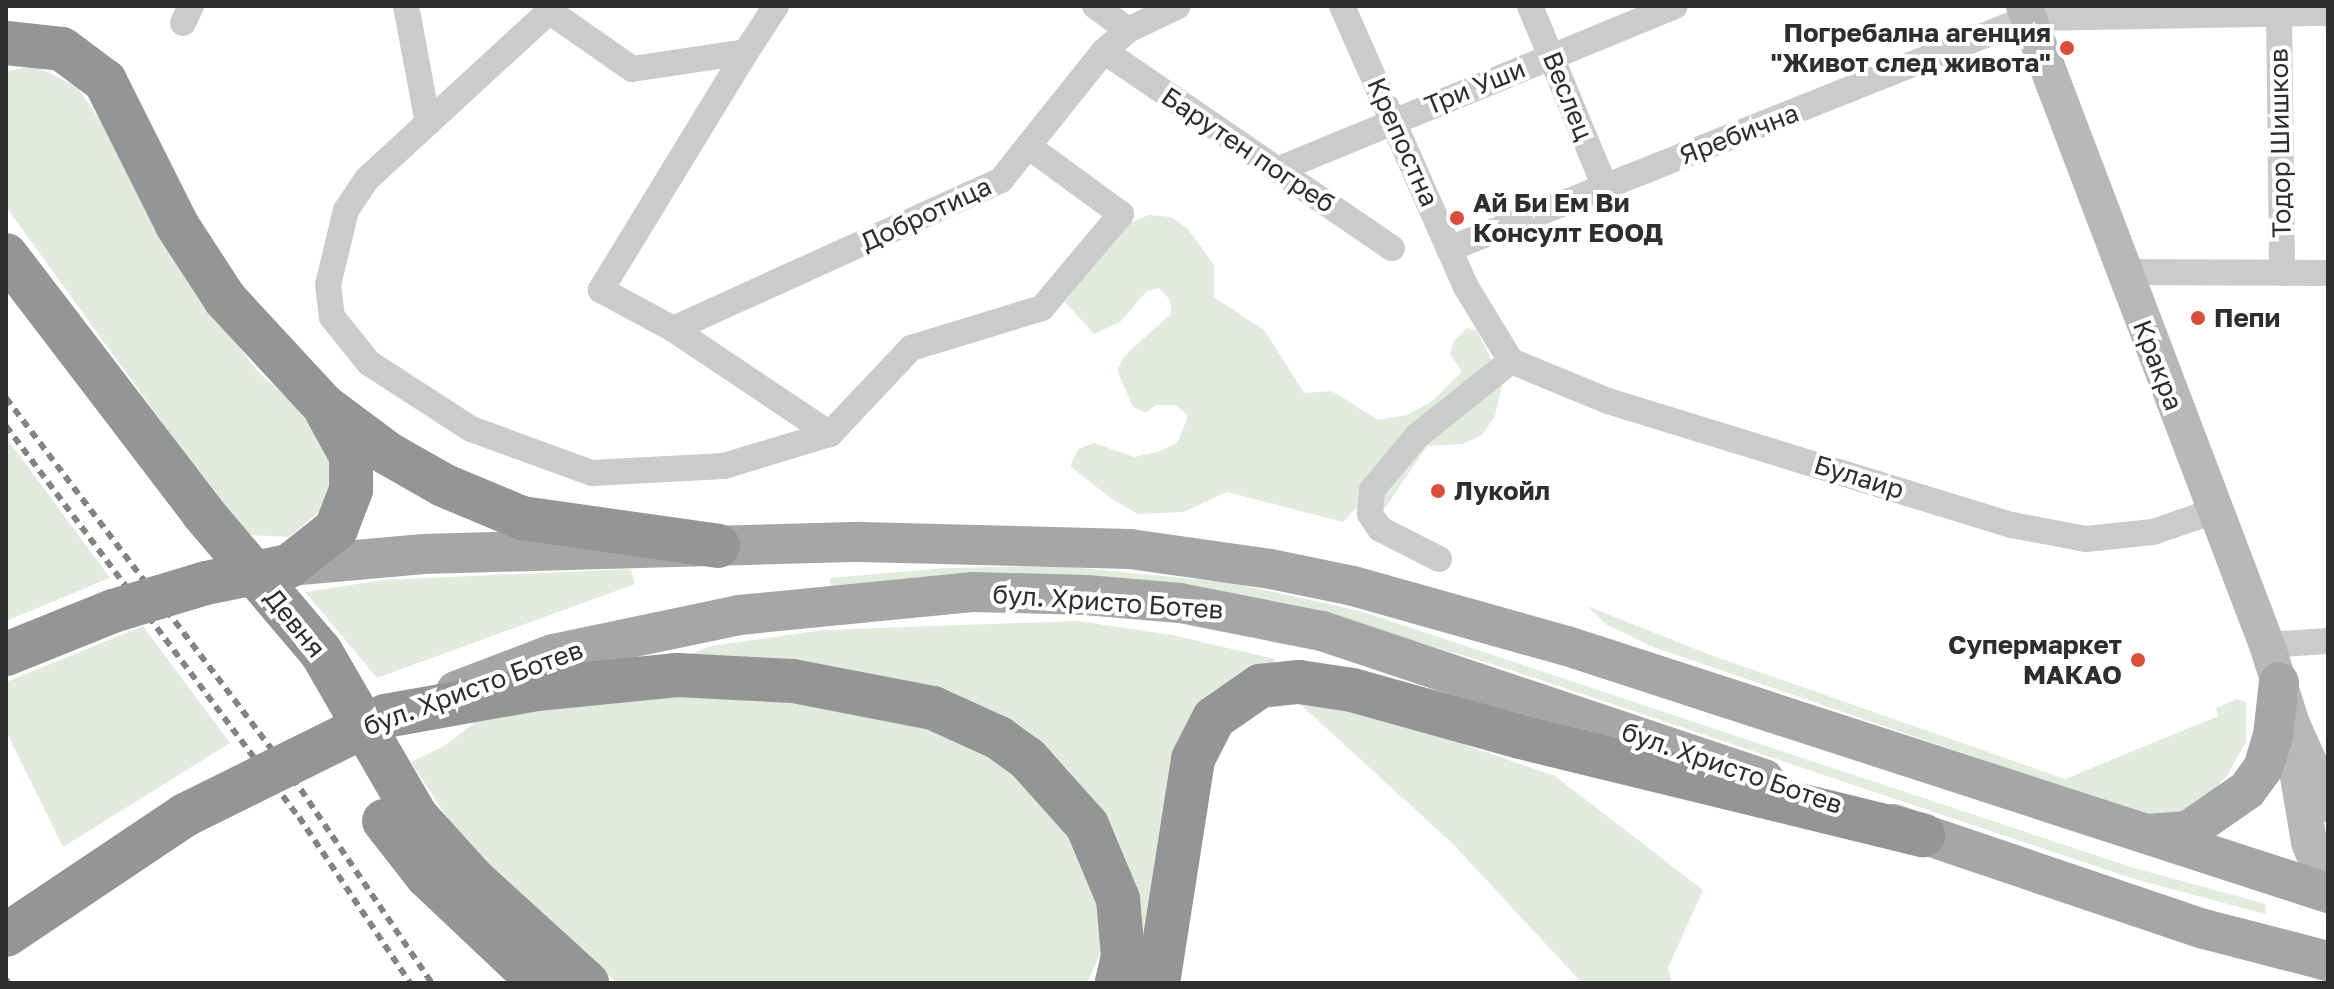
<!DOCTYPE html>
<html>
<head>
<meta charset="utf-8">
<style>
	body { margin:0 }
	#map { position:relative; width:2334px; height:989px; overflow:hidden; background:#fff; font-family:"Golos Text",sans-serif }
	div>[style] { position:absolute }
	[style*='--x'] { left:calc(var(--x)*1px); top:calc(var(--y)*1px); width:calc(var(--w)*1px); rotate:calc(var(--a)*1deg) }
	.green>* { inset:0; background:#e2ebdd }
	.street>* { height:26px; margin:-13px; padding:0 13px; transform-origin:13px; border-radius:13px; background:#cbcbcb }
	.secondary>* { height:36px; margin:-18px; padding:0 18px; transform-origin:18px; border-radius:18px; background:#b8b8b8 }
	.primary>* { height:40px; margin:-20px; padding:0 20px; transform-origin:20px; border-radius:20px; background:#a6a6a6 }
	.highway>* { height:44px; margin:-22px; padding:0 22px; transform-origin:22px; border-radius:22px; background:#959595 }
	.rail>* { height:6px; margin-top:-3px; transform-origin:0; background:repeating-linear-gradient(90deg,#838383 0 8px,transparent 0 14px) }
	.highway-bridge>* { height:44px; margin:-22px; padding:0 22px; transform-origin:22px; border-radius:22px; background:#959595 }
	.dots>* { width:22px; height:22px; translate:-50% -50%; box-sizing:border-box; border:4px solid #fff; border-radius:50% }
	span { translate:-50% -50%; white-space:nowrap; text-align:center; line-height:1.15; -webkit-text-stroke:8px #fff; paint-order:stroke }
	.poi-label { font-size:26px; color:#2e2e2e; font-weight:700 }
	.right { translate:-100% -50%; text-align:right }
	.left { translate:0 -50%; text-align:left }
	.street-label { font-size:26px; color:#2e2e2e }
	.frame { position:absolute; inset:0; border:8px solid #2e2e2e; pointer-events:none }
</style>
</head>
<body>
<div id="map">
	<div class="green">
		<i style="clip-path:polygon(33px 65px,76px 86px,105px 127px,184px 273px,258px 372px,303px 411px,335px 453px,332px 488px,321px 510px,289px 537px,249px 535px,225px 509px,6px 207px,6px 72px)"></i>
		<i style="clip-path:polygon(1149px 215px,1171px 217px,1188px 229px,1214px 265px,1214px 297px,1265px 331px,1304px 393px,1332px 391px,1378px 420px,1407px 415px,1431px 402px,1462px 372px,1450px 354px,1453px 342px,1467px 328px,1477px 331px,1503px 381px,1495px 416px,1482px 435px,1463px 444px,1427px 446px,1385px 508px,1355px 509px,1343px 522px,1227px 492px,1184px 512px,1138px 514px,1112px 499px,1070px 466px,1078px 449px,1094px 443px,1134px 457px,1157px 452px,1177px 443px,1188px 416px,1176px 405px,1156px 405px,1146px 413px,1133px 407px,1117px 370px,1125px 355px,1171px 314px,1170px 300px,1159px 288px,1147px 291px,1120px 322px,1094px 334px,1065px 302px,1129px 223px)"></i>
		<i style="clip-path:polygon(6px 437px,110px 578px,6px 621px)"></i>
		<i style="clip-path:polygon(1062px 566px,1232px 583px,1360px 611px,2134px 868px,2266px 904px,2265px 914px,2131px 878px,1505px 668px,1293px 605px,1230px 593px,831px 588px,830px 578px,945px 568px)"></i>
		<i style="clip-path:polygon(631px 569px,635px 584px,377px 678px,305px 592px,383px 580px)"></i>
		<i style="clip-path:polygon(1587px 606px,1708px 654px,2065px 779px,2218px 716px,2216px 708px,2237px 699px,2246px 702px,2246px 742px,2227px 776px,2198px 806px,2169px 816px,2138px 813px,1653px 647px,1607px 625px)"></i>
		<i style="clip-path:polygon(1078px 621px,1172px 635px,1275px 659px,1270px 674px,1238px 684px,1141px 983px,1104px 821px,1067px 768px,1015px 730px,685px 656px,711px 646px,823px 630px)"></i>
		<i style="clip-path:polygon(143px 626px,230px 743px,63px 847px,6px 731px,6px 682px)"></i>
		<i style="clip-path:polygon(789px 696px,956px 733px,1017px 771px,1068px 828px,1100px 898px,1102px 951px,1087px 983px,617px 983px,463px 842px,411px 762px,444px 746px,498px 705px,528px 698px)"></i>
		<i style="clip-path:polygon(1301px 705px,1356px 707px,1555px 776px,1703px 890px,1668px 968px,1672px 983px,1582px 983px,1454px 845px)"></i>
	</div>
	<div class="street">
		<i style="--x:406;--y:6;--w:119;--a:79.4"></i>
		<i style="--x:555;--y:6;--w:255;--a:137.4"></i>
		<i style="--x:367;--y:179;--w:37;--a:124"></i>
		<i style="--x:346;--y:210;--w:77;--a:103.5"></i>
		<i style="--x:328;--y:285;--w:32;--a:83"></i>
		<i style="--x:332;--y:317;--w:59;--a:51.2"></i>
		<i style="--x:369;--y:363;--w:121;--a:32.9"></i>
		<i style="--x:471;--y:429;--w:129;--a:20"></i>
		<i style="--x:592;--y:473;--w:132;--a:-3"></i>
		<i style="--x:724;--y:466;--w:111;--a:-16.8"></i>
		<i style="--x:830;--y:434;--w:118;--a:-46.7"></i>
		<i style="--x:911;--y:348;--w:137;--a:-17"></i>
		<i style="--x:1042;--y:308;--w:123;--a:-50"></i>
		<i style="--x:1121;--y:214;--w:114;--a:-143.9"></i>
		<i style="--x:1095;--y:6;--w:41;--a:36"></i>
		<i style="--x:1342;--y:6;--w:307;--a:66.2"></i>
		<i style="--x:1466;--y:287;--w:87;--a:58.7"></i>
		<i style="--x:1530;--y:6;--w:196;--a:67.5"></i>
		<i style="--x:549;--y:11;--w:101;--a:34.9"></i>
		<i style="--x:632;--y:69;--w:115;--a:-8.5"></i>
		<i style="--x:746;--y:52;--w:55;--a:-56.9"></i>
		<i style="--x:2279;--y:13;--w:260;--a:89.3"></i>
		<i style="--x:183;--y:23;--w:19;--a:-65"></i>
		<i style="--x:1104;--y:51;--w:349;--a:34.4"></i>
		<i style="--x:746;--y:52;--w:279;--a:121.4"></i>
		<i style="--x:601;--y:290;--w:82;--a:28.4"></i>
		<i style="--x:673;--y:329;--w:189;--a:33.8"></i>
		<i style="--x:1277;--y:170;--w:430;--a:-22.4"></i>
		<i style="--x:1449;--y:249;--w:623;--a:-21.75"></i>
		<i style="--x:2028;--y:18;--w:300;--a:-1"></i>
		<i style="--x:2122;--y:272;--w:206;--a:0.3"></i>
		<i style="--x:673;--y:329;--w:360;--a:-24.4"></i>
		<i style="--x:1001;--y:180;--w:165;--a:-51.4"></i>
		<i style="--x:1104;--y:51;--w:32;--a:-41"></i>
		<i style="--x:1128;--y:30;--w:55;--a:-25.6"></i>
		<i style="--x:1511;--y:361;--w:105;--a:22.4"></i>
		<i style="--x:1608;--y:401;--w:423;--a:17.1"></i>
		<i style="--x:2012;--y:525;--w:75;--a:10.7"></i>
		<i style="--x:2086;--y:539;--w:67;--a:-6"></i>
		<i style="--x:2153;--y:532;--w:65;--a:-19"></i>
		<i style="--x:1439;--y:559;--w:66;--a:-153"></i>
		<i style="--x:1380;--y:529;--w:18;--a:-124"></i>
		<i style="--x:1370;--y:514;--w:24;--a:-85"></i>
		<i style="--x:1372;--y:490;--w:70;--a:-50.2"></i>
		<i style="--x:1417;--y:436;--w:120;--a:-38.6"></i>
		<i style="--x:2267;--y:645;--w:61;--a:-3.8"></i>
	</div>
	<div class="secondary">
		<i style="--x:2024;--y:6;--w:684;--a:69.18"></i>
		<i style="--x:2267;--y:645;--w:83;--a:72.4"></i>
		<i style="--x:2292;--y:724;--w:88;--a:65.8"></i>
		<i style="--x:2296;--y:765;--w:78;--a:80.4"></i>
		<i style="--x:2309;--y:842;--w:52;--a:68.4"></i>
	</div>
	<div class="primary">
		<i style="--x:289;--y:566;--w:135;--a:-5.1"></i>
		<i style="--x:423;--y:554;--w:438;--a:-1.6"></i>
		<i style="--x:861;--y:542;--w:269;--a:1.5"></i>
		<i style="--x:1130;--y:549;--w:142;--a:8.1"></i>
		<i style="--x:1271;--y:569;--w:84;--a:11.7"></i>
		<i style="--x:1353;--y:586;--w:222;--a:15.7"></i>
		<i style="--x:1567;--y:646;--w:800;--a:17.98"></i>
		<i style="--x:456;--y:691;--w:104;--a:-20.9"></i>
		<i style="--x:553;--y:654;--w:190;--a:-11.8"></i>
		<i style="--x:739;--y:615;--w:236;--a:-5.6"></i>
		<i style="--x:974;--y:592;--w:112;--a:1.5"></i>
		<i style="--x:1086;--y:595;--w:94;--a:4.9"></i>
		<i style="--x:1180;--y:603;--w:145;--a:11.2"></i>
		<i style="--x:1322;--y:631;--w:466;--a:18.5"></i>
		<i style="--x:1893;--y:824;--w:328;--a:18.7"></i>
		<i style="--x:2204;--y:929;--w:128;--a:14.5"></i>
		<i style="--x:2147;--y:834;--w:41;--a:-4.2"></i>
		<i style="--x:2188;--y:831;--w:72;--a:-34.8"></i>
		<i style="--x:2247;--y:790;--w:27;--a:-54"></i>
		<i style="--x:2263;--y:768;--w:34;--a:-73"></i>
		<i style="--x:2273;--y:736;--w:54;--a:-83.7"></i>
	</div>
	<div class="highway">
		<i style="--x:6;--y:43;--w:56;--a:6.1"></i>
		<i style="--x:62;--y:49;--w:54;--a:36.7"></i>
		<i style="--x:105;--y:81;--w:161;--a:63.4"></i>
		<i style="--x:177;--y:225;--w:88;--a:57"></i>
		<i style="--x:225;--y:299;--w:146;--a:47.2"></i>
		<i style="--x:324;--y:406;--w:79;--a:36.7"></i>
		<i style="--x:387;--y:453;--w:64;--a:29.7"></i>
		<i style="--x:443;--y:485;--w:86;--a:22.7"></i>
		<i style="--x:522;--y:518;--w:198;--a:8.1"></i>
		<i style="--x:6;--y:255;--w:325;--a:52.6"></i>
		<i style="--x:203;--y:513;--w:182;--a:49.7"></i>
		<i style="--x:321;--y:652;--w:190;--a:59.9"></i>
		<i style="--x:416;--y:816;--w:86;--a:47.8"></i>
		<i style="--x:474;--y:880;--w:153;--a:42.3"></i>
		<i style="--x:289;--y:566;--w:60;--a:-38.2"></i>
		<i style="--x:336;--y:529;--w:42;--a:-69"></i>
		<i style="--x:351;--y:490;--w:34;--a:-90"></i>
		<i style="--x:351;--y:456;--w:50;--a:-118.6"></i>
		<i style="--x:385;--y:716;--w:154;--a:-10.1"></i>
		<i style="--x:537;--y:689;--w:141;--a:-5.7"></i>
		<i style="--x:677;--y:675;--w:116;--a:3"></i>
		<i style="--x:793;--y:681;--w:143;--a:10.9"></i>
		<i style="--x:933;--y:708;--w:72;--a:24.4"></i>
		<i style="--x:999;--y:738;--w:34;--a:36"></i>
		<i style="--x:1027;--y:758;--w:90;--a:48.2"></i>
		<i style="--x:1087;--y:825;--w:80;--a:67.3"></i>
		<i style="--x:1118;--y:899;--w:57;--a:85"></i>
		<i style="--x:1123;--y:956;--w:28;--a:103"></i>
		<i style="--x:384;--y:821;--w:70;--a:52"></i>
		<i style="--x:427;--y:876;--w:156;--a:43.4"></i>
		<i style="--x:1158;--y:983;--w:227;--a:-81.1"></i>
		<i style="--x:1193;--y:759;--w:46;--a:-62.9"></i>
		<i style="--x:1214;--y:718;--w:56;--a:-34.8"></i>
		<i style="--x:1260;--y:686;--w:39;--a:-6"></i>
		<i style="--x:1299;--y:682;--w:54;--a:8.6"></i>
		<i style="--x:1352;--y:690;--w:174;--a:15.6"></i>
		<i style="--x:1520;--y:737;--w:415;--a:13.7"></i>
	</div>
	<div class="rail">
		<i style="--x:6;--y:398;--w:476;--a:52.9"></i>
		<i style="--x:293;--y:778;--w:248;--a:55.9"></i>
		<i style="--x:6;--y:426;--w:489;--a:53.2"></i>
		<i style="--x:299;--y:817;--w:200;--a:56.2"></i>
		<i style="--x:6;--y:979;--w:4;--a:63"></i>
	</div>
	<div class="highway-bridge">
		<i style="--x:6;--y:654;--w:115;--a:-21.9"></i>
		<i style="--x:113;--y:611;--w:97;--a:-16.8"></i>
		<i style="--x:206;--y:583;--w:85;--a:-11.6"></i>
		<i style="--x:6;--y:935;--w:216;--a:-33.8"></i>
		<i style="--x:185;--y:815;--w:223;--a:-26.3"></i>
	</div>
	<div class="dots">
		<i style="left:2067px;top:48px;background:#db4e3b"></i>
		<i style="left:1457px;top:218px;background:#db4e3b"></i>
		<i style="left:2198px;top:318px;background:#db4e3b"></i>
		<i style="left:1438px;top:491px;background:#db4e3b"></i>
		<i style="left:2138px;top:660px;background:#db4e3b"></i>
	</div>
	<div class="poi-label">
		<span class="right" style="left:2051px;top:48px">Погребална агенция<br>"Живот след живота"</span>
		<span class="left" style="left:1473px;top:218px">Ай Би Ем Ви<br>Консулт ЕООД</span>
		<span class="left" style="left:2214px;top:318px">Пепи</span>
		<span class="left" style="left:1454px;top:491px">Лукойл</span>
		<span class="right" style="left:2122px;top:660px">Супермаркет<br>МАКАО</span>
	</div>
	<div class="street-label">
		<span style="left:1475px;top:87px;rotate:-22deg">Три Уши</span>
		<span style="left:1568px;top:96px;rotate:68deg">Веслец</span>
		<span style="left:1739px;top:134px;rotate:-21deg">Яребична</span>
		<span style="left:1403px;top:142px;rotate:66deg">Крепостна</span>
		<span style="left:2280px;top:143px;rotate:-91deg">Тодор Шишков</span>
		<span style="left:1248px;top:150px;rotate:34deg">Барутен погреб</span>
		<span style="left:926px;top:214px;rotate:-25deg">Добротица</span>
		<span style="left:2158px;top:365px;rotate:69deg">Кракра</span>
		<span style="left:1859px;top:477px;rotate:17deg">Булаир</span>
		<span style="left:1108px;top:602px;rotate:4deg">бул. Христо Ботев</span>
		<span style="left:295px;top:623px;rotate:51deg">Девня</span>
		<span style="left:473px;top:688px;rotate:-20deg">бул. Христо Ботев</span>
		<span style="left:1732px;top:768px;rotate:19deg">бул. Христо Ботев</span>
	</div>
	<div class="frame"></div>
</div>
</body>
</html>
